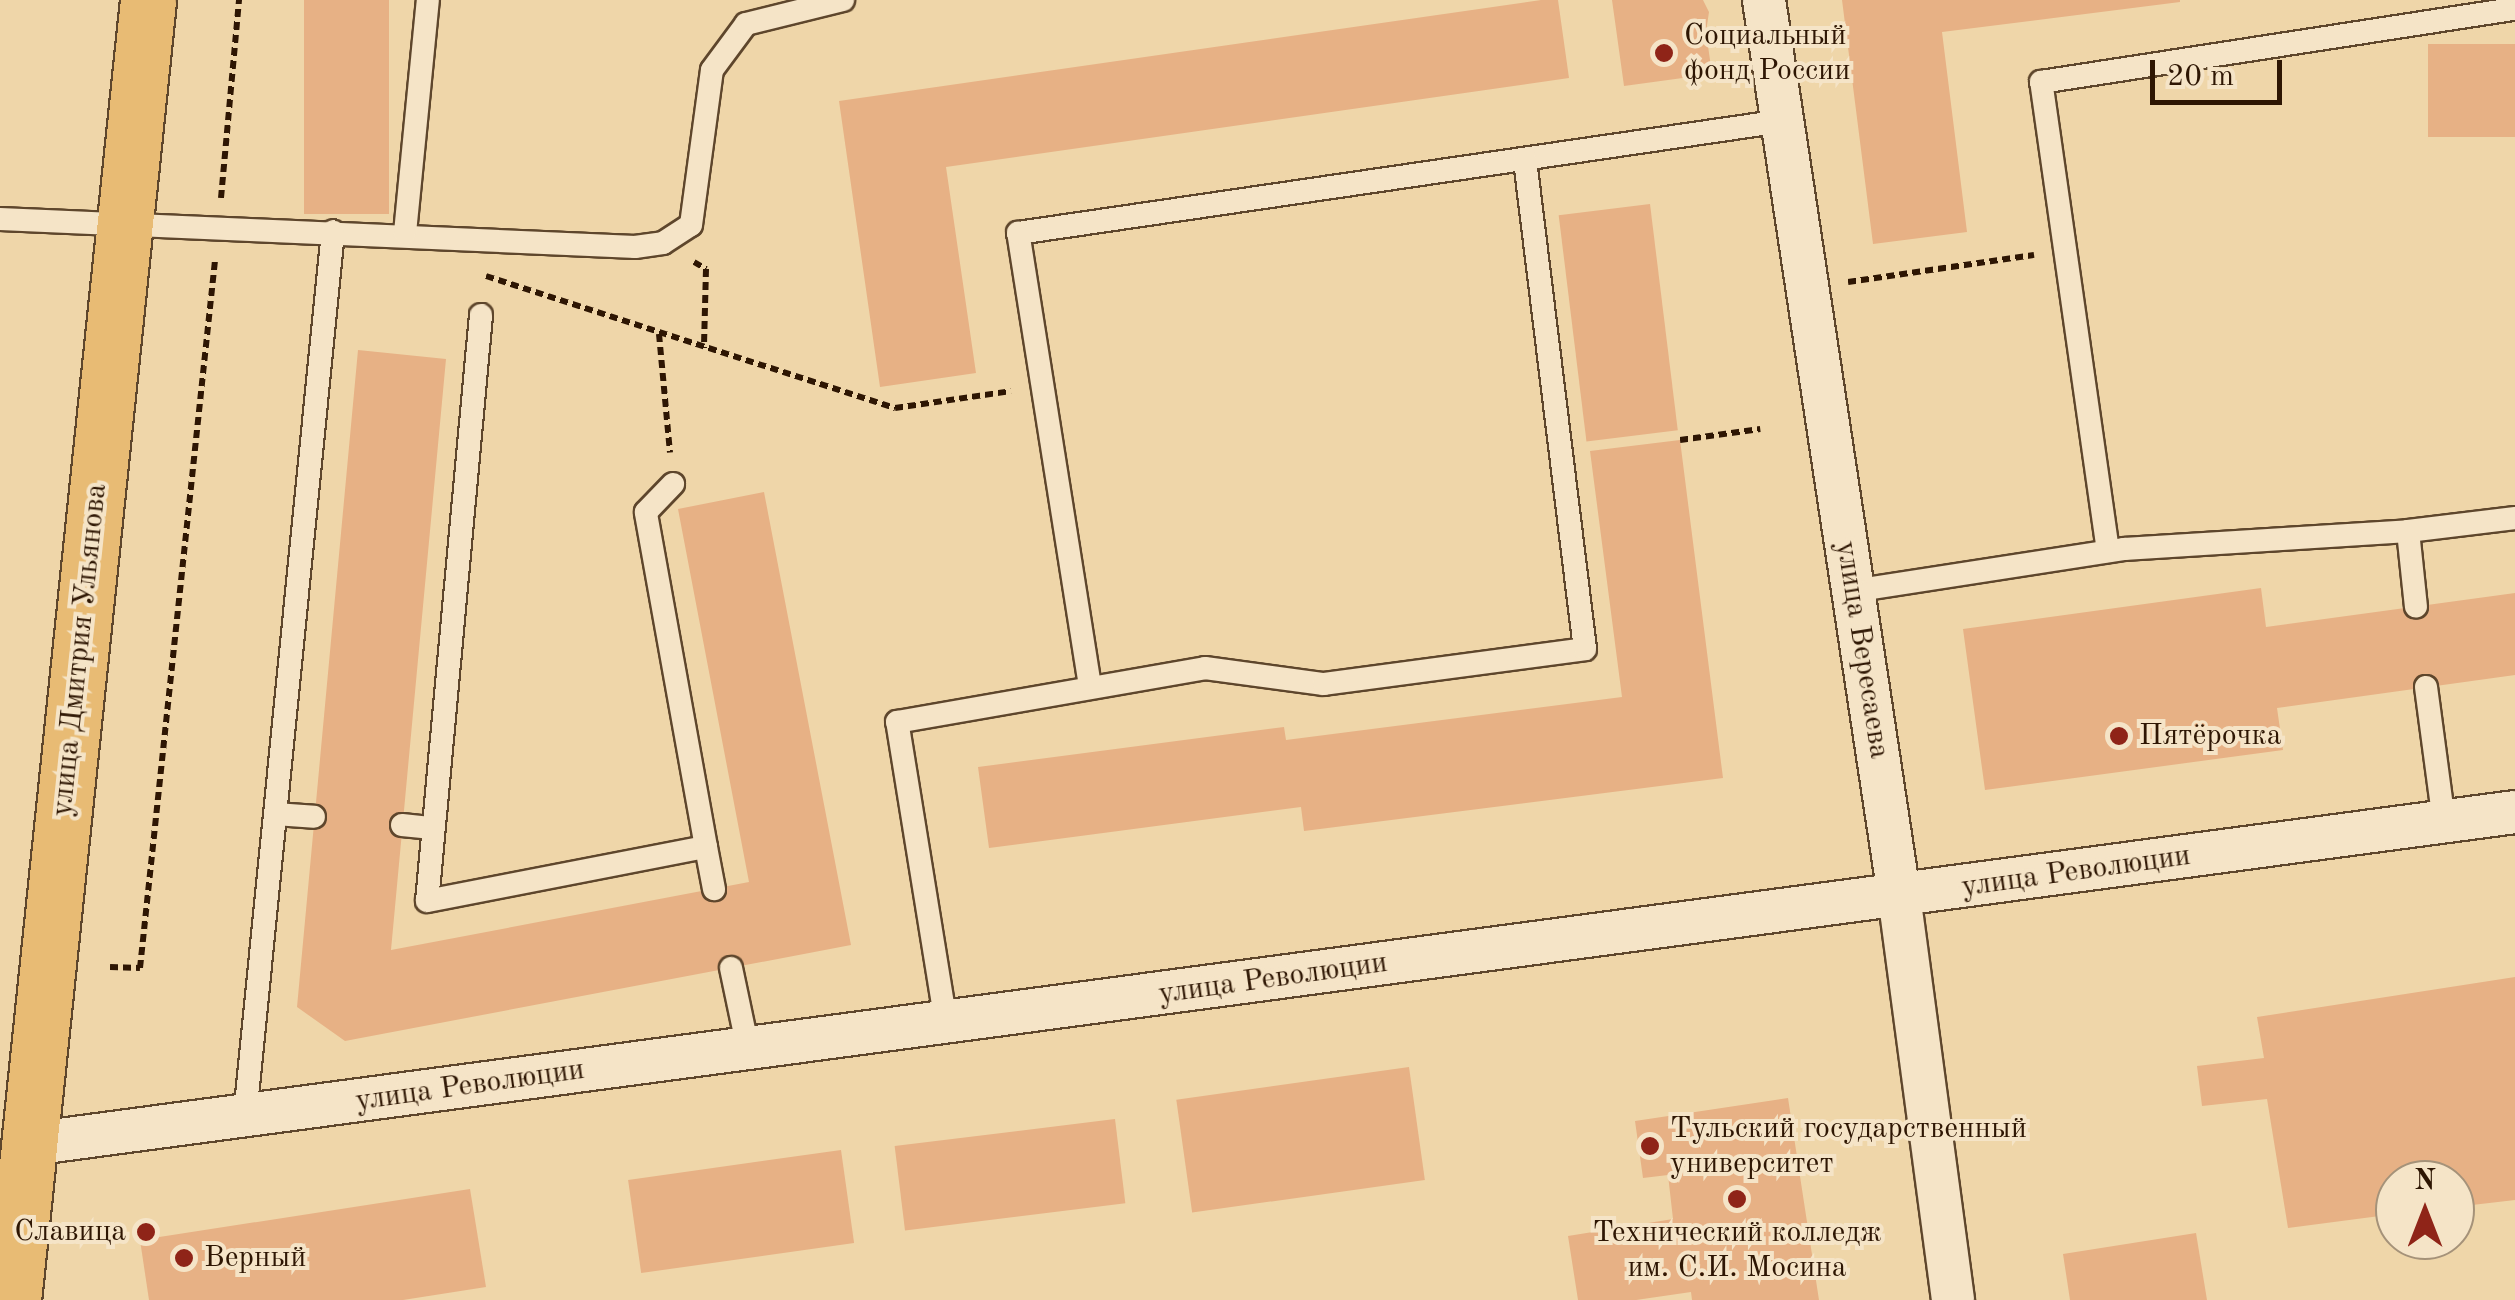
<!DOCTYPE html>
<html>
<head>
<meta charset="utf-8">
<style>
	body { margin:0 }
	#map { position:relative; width:2515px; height:1300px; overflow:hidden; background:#efd6a9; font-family:"Old Standard TT",serif }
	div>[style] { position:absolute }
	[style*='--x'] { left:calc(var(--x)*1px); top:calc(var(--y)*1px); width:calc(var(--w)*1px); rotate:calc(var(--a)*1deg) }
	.building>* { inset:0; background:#e7b185; transform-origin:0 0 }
	.path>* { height:6px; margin-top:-3px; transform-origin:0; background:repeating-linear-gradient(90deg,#2e1603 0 8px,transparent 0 13px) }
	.roads { filter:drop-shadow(2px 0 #5e462c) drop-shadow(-2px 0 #5e462c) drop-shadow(0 2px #5e462c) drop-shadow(0 -2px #5e462c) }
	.service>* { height:22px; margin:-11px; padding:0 11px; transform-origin:11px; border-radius:11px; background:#f5e4c7 }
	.minor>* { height:42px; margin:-21px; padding:0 21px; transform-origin:21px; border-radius:21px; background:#f5e4c7 }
	.primary>* { height:55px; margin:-27.5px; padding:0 27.5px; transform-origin:27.5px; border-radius:27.5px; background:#e8bb74 }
	.dots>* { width:28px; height:28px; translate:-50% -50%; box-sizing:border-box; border:5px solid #f5e4c7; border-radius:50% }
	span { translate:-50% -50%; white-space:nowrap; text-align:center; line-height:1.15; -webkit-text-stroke:8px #f5e4c7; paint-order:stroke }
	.poi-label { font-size:30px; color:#2e1603 }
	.left { translate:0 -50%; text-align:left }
	.right { translate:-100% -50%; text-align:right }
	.street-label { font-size:30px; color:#2e1603 }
	.north { position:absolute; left:2375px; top:1160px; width:100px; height:100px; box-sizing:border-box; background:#f5e4c7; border:2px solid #a59279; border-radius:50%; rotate:0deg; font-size:28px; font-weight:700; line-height:40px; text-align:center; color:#2e1603 }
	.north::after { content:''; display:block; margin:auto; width:35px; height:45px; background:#8f2418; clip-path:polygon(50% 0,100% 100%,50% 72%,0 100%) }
	.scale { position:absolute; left:2150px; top:60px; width:132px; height:45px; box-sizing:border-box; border:5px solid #2e1603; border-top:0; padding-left:12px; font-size:30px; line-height:35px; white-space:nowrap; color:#2e1603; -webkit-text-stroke:8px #f5e4c7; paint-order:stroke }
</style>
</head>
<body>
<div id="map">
	<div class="building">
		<i style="left:304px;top:0;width:85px;height:214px"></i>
		<i style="clip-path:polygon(1541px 0,1558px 0,1569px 78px,946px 167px,976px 373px,880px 387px,839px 101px)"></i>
		<i style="clip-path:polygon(1612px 0,1703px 0,1709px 12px,1706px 32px,1712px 74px,1624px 86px)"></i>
		<i style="clip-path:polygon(1842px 0,2180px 0,2180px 2px,1942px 32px,1967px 232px,1873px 244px)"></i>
		<i style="left:2515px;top:44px;width:93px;height:87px;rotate:90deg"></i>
		<i style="left:1650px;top:204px;width:228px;height:92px;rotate:83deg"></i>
		<i style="clip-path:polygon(358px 350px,446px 359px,391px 950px,749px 882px,678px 509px,764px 492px,851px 945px,345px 1041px,297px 1007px)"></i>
		<i style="clip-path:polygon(1680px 440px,1723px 778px,1304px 831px,1301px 807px,989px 848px,978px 767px,1284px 727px,1286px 740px,1622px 697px,1590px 451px)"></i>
		<i style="clip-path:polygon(2261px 588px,2266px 627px,2515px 593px,2515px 675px,2277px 708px,2283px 750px,1985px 790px,1963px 629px)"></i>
		<i style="clip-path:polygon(2515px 977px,2515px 1200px,2455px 1207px,2455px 1180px,2395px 1180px,2395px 1214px,2288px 1228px,2267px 1099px,2202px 1106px,2197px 1066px,2264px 1058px,2257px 1017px)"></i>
		<i style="left:1409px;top:1067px;width:114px;height:235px;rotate:82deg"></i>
		<i style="clip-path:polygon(1788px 1098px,1819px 1300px,1692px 1300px,1691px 1292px,1636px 1300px,1578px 1300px,1568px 1236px,1673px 1219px,1668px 1175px,1643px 1178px,1635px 1121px)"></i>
		<i style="left:1115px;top:1119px;width:85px;height:222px;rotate:83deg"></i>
		<i style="left:841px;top:1150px;width:94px;height:215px;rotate:82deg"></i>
		<i style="clip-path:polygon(470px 1189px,486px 1287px,403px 1300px,149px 1300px,140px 1240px)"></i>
		<i style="clip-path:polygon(2196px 1233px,2207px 1300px,2070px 1300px,2063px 1254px)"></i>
	</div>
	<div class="path">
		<i style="--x:221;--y:198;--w:199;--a:-84.8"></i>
		<i style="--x:694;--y:262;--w:14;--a:30"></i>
		<i style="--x:706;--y:269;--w:79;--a:91.5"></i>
		<i style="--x:486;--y:276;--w:430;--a:17.9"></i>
		<i style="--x:895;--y:408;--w:117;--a:-8.3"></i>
		<i style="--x:1848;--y:282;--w:188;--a:-8.3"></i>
		<i style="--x:659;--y:334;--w:119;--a:84.7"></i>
		<i style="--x:1680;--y:440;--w:81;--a:-7.8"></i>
		<i style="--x:110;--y:967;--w:30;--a:2"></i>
		<i style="--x:140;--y:968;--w:712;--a:-83.95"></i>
	</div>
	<div class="roads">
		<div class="service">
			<i style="--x:0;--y:219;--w:636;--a:2.52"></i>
			<i style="--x:635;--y:247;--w:28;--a:-8"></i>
			<i style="--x:663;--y:243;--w:33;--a:-33"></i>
			<i style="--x:691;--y:225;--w:156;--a:-82.3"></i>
			<i style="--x:712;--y:70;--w:57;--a:-53.5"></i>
			<i style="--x:746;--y:24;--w:100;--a:-13.9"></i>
			<i style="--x:405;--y:233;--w:234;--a:-84.4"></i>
			<i style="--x:481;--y:315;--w:588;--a:95.26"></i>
			<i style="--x:427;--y:901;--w:284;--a:-11"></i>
			<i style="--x:706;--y:847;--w:340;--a:-100.2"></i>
			<i style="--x:646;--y:512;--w:39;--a:-46"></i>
			<i style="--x:2408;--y:531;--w:76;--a:84"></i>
			<i style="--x:2108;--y:551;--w:474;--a:-98.1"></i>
			<i style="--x:2041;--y:82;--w:480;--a:-8.8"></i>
			<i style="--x:1853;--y:591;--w:274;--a:-8.8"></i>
			<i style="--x:2124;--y:549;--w:285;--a:-3.6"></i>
			<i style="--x:2408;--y:531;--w:108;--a:-6.9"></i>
			<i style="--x:1090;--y:686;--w:459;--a:-99"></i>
			<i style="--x:1018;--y:233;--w:772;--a:-8.34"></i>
			<i style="--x:2426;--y:687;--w:136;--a:82.4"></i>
			<i style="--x:275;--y:814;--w:39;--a:4"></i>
			<i style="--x:402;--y:825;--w:28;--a:6"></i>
			<i style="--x:706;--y:847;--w:43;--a:79.2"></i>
			<i style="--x:731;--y:968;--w:83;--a:78.1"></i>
			<i style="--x:946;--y:1023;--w:305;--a:-99.2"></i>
			<i style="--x:897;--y:722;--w:313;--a:-9.9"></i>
			<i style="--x:1205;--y:668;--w:120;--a:7.7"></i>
			<i style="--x:1324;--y:684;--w:263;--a:-7.6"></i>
			<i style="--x:1585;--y:649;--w:494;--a:-97"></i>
			<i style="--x:245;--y:1116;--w:889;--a:-84.32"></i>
		</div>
		<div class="minor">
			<i style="--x:1764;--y:0;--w:905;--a:81.42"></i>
			<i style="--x:1899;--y:895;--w:409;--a:82.4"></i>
			<i style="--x:30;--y:1144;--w:2507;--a:-7.61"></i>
		</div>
		<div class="primary">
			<i style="--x:13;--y:1300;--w:1307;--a:-84.07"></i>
		</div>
	</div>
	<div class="dots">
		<i style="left:1664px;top:53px;background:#8f2418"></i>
		<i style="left:2119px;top:736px;background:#8f2418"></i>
		<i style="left:1650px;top:1146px;background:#8f2418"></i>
		<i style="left:1737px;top:1199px;background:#8f2418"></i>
		<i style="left:146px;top:1232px;background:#8f2418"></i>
		<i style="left:184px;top:1258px;background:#8f2418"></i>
	</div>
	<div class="poi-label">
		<span class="left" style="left:1684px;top:53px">Социальный<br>фонд России</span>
		<span class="left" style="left:2139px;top:736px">Пятёрочка</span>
		<span class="left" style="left:1670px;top:1146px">Тульский государственный<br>университет</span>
		<span class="right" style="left:126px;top:1232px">Славица</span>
		<span style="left:1737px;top:1250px">Технический колледж<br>им. С.И. Мосина</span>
		<span class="left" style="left:204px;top:1258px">Верный</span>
	</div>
	<div class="street-label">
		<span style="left:80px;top:650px;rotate:-84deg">улица Дмитрия Ульянова</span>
		<span style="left:1862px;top:650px;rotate:81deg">улица Вересаева</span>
		<span style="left:2076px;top:872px;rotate:-8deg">улица Революции</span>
		<span style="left:1273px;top:979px;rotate:-8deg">улица Революции</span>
		<span style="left:470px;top:1086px;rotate:-8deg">улица Революции</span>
	</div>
	<div class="north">N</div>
	<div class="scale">20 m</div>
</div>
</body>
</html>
